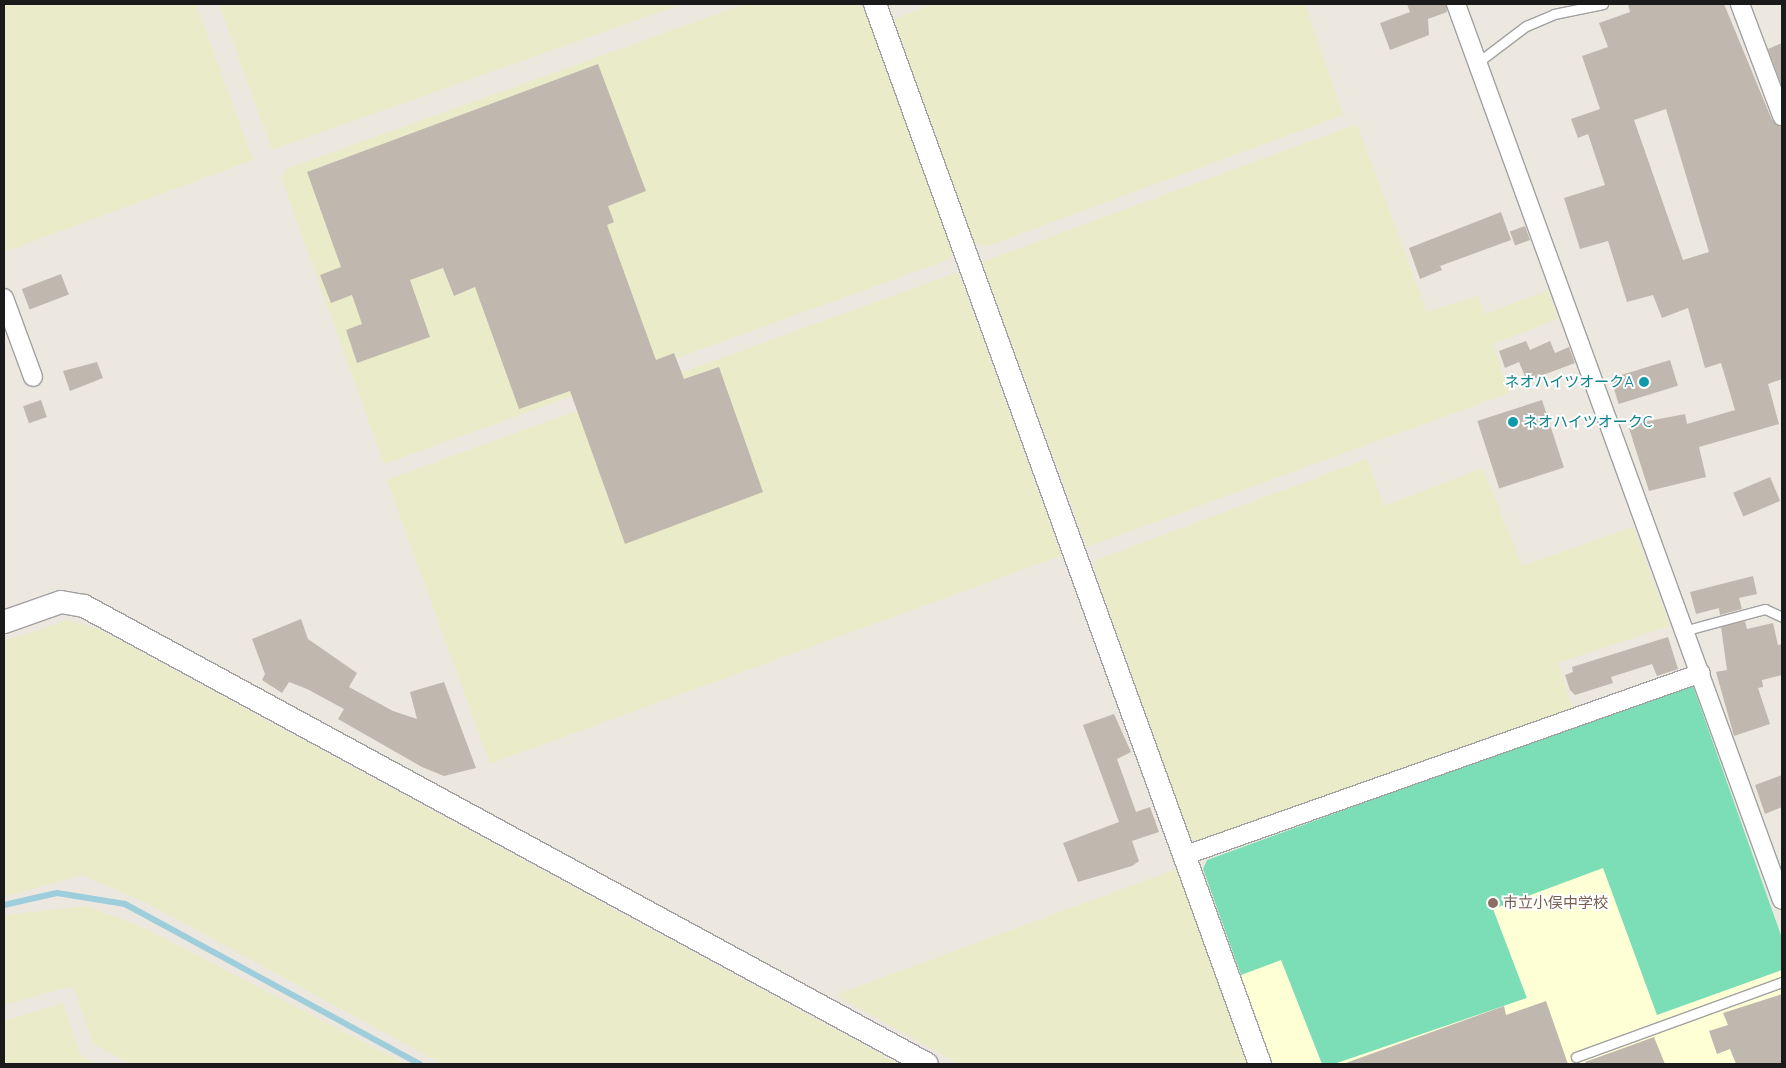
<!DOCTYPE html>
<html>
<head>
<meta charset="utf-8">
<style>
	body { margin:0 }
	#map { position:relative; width:1786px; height:1068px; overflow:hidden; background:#ece8df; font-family:Quicksand,"Noto Sans JP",sans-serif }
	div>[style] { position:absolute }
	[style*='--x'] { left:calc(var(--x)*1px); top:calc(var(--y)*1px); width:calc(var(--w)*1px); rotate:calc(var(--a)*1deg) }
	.education>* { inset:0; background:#ffffd6 }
	.farmland>* { inset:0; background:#eaecc9; transform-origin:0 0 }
	.pitch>* { inset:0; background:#7bdeb7 }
	.stream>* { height:6px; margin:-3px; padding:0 3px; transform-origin:3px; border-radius:3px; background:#9ecedc }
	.building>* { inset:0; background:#c0b7af; transform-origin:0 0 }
	.roads { filter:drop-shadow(1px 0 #a1a1a1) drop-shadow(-1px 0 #a1a1a1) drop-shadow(0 1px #a1a1a1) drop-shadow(0 -1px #a1a1a1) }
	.service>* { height:9px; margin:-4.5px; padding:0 4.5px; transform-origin:4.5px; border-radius:4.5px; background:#fff }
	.minor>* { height:18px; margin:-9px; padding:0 9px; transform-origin:9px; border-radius:9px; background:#fff }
	.tertiary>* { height:22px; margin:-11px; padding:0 11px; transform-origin:11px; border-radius:11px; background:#fff }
	.dots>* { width:14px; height:14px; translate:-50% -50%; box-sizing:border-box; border:2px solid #fff; border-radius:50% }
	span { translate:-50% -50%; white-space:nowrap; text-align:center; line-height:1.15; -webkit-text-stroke:4px #fff; paint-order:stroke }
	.culture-label { font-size:15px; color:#0d838f }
	.right { translate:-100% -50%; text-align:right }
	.left { translate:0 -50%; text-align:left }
	.education-label { font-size:15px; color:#785e54 }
	.frame { position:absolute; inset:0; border:5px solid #1a1a1a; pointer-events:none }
</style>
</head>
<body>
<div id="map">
	<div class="education">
		<i style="clip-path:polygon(1692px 683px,1782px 938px,1782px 1064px,1273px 1064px,1203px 869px,1207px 860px)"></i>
	</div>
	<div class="farmland">
		<i style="clip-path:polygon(4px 4px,196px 4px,253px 160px,4px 252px)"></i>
		<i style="clip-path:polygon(219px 4px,682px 4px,272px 150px)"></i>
		<i style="clip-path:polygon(745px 4px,862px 4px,953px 252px,948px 260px,384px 464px,281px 177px,286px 169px)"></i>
		<i style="clip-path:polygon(934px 4px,1305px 4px,1343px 115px,985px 247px,974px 241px,894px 19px)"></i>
		<i style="clip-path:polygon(1357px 124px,1427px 312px,1477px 296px,1485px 314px,1548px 290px,1558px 319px,1493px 344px,1509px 393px,1087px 547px,982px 262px)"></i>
		<i style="left:958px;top:272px;width:302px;height:608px;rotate:70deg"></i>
		<i style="clip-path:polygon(1367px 459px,1384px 506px,1483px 468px,1522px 566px,1633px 527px,1670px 626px,1558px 663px,1573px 709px,1204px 844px,1191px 839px,1094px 568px,1096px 560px)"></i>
		<i style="clip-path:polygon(68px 620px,100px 630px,898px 1064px,442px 1064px,149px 904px,82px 875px,4px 897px,4px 641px)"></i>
		<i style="clip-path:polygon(1177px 869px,1247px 1064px,959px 1064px,835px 995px)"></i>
		<i style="clip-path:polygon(87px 906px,147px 929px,406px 1064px,131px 1064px,93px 1044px,73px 986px,4px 1005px,4px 915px)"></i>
		<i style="clip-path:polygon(63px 1003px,80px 1054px,98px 1064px,4px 1064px,4px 1021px)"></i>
	</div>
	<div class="pitch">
		<i style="clip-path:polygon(1692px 683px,1782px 938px,1782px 970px,1657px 1015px,1603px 868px,1493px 909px,1527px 998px,1334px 1064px,1322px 1064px,1281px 960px,1241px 975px,1203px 869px,1207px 860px)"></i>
	</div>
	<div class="stream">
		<i style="--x:4;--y:905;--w:54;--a:-12.8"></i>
		<i style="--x:57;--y:893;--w:69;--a:9.2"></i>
		<i style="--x:125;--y:904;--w:336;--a:28.5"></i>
	</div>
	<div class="building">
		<i style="clip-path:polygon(1407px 4px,1446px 4px,1447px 12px,1428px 19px,1429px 35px,1390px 50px,1380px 23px,1410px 12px)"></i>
		<i style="clip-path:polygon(evenodd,1628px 4px,1724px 4px,1772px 120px,1782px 126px,1782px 379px,1768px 384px,1779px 424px,1699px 447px,1706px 477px,1649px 491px,1628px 425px,1685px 414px,1687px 424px,1735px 410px,1721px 363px,1705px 368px,1688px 308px,1662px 318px,1653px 295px,1627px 302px,1608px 241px,1580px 249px,1564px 198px,1605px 185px,1588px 134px,1578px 138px,1571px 119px,1600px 109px,1582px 56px,1608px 47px,1599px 23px,1630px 12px,1628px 4px,1666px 109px,1709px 252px,1683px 260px,1634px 120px,1666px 109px)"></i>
		<i style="clip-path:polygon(1782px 43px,1782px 86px,1768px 49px)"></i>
		<i style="clip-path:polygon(598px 64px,646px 191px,608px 206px,614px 222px,607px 225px,656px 360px,674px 353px,684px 379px,719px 367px,763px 492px,625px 544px,570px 391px,519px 409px,475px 287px,454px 296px,443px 268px,410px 280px,430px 337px,357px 363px,346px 330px,362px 324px,352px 295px,331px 303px,320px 275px,341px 267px,307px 172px)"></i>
		<i style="clip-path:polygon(1501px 212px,1511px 240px,1440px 266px,1442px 270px,1420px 279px,1409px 248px)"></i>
		<i style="left:1525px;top:226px;width:15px;height:16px;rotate:70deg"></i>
		<i style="left:61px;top:274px;width:22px;height:42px;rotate:69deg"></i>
		<i style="clip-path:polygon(1526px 341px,1530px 350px,1550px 341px,1555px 353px,1569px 347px,1575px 363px,1527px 381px,1519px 362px,1505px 368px,1499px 351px)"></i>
		<i style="left:1670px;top:360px;width:27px;height:62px;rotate:73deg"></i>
		<i style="clip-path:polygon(97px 362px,103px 378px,70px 391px,63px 371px)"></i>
		<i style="left:41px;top:400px;width:18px;height:19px;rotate:71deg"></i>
		<i style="left:1542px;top:400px;width:71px;height:68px;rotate:72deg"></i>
		<i style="left:1770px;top:477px;width:26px;height:40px;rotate:67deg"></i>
		<i style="clip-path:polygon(1753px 576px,1757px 594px,1739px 598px,1742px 609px,1720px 615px,1719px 608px,1696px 614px,1690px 592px)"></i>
		<i style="clip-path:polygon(301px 619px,308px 639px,357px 673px,349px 687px,393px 711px,417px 719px,410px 692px,444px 682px,476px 768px,444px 776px,422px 767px,338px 719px,344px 709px,307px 689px,289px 682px,282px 693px,262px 680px,265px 674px,252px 639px)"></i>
		<i style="clip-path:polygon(1745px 621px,1747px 629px,1773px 623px,1778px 645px,1782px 644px,1782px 675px,1762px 680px,1763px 687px,1758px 688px,1770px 724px,1734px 736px,1716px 672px,1727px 670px,1721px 627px)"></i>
		<i style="clip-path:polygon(1668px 637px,1678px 669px,1657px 676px,1652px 664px,1611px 677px,1613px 683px,1575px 695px,1570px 690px,1565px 675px,1573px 672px,1572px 667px)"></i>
		<i style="clip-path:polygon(1114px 714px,1131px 752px,1117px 759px,1136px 812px,1150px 807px,1159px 832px,1132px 841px,1139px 861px,1132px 866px,1078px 882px,1063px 843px,1119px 822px,1083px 725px)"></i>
		<i style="clip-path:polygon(1782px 775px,1782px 807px,1765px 814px,1755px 785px)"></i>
		<i style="clip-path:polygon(1782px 994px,1782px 1064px,1736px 1064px,1730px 1049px,1717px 1054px,1709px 1031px,1728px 1025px,1723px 1013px)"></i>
		<i style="clip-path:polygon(1546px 1001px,1568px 1064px,1343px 1064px,1504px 1006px,1506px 1015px)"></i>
		<i style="clip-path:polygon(1654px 1037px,1665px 1064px,1586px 1064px,1585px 1062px)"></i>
	</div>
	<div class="roads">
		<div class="service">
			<i style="--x:1477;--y:63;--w:61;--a:-37.1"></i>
			<i style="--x:1526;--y:26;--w:30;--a:-23"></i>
			<i style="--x:1554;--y:14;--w:50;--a:-11.5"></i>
			<i style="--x:1687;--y:630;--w:81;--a:-15.1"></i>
			<i style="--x:1765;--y:609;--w:19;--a:25"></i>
			<i style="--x:1576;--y:1057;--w:219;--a:-20"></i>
		</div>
		<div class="minor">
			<i style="--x:1456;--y:4;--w:953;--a:70.01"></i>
			<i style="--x:1740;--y:4;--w:120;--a:69.4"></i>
			<i style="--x:4;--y:298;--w:84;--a:69.8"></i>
			<i style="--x:1186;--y:855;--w:546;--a:-19.46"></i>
		</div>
		<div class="tertiary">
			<i style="--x:875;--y:4;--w:1128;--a:70.04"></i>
			<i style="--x:4;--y:622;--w:60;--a:-19.3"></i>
			<i style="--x:61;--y:602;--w:23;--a:10"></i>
			<i style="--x:84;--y:606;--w:959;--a:28.52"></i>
		</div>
	</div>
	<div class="dots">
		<i style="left:1644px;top:382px;background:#0f9aa8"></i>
		<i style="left:1513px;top:422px;background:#0f9aa8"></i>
		<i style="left:1493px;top:903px;background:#8d6e63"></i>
	</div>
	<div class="culture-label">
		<span class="right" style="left:1634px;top:382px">ネオハイツオークA</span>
		<span class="left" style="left:1523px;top:422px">ネオハイツオークC</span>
	</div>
	<div class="education-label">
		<span class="left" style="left:1503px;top:903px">市立小俣中学校</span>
	</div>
	<div class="frame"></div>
</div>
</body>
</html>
